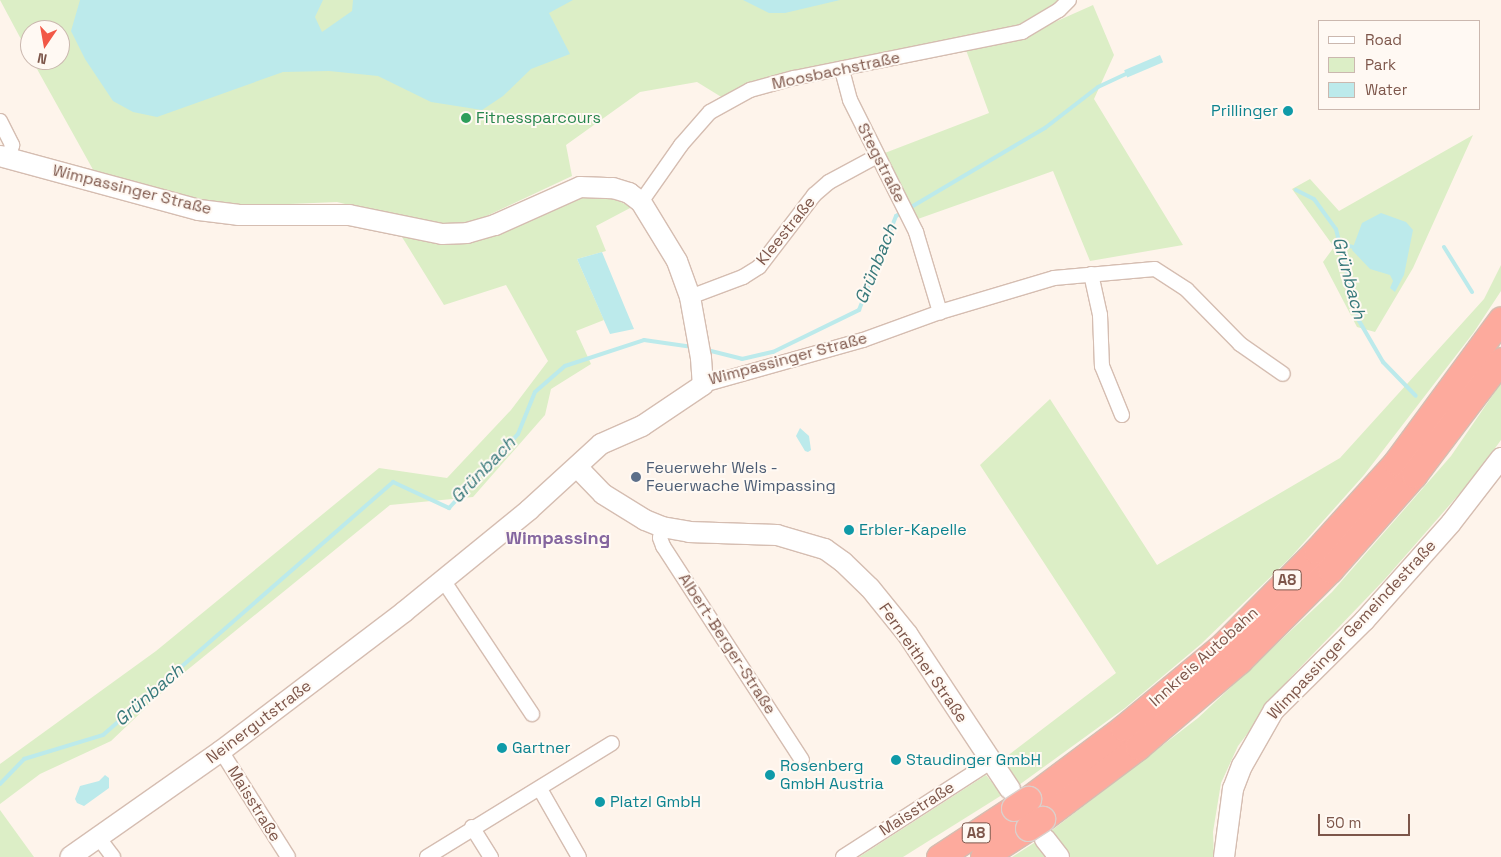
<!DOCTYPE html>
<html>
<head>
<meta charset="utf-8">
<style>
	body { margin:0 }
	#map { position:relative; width:1501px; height:857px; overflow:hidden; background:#fef4eb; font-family:"Space Grotesk",sans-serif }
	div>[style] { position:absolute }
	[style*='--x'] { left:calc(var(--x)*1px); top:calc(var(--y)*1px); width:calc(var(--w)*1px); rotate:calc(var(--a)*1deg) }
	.green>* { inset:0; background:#dceec6 }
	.water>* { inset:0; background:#bceaeb; transform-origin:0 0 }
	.stream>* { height:4px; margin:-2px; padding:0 2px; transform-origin:2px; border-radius:2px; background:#bceaeb }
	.roads { filter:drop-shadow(1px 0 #d5bdb1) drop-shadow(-1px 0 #d5bdb1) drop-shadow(0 1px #d5bdb1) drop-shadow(0 -1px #d5bdb1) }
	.street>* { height:14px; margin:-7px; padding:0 7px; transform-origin:7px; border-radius:7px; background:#fff }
	.secondary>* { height:20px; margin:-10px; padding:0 10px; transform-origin:10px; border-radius:10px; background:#fff }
	.highway>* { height:25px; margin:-12.5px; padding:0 12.5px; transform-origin:12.5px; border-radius:12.5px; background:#fdaa9d }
	.bridges { filter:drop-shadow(1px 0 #dbd0cc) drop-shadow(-1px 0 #dbd0cc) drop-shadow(0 1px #dbd0cc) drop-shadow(0 -1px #dbd0cc) }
	.highway-bridge>* { height:25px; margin:-12.5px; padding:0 12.5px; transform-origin:12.5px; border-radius:12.5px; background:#fdaa9d }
	.dots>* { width:14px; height:14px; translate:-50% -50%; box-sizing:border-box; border:2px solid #fff9f3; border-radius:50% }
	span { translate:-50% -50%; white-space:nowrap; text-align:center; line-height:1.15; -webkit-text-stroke:4px #fff9f3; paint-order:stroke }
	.shield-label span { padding:1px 4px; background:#fff9f3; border:1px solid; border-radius:4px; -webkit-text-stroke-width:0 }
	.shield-label { font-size:15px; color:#7d564a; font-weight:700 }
	.street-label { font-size:16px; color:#7d564a }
	.culture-label { font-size:16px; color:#0d838f }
	.right { translate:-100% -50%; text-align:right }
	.left { translate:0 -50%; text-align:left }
	.leisure-label { font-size:16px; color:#27864d }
	.service-label { font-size:16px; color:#4e5e75 }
	.water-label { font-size:18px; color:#38797b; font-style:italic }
	.neighbourhood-label { font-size:18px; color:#85669f; font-weight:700 }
	.legend { position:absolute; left:1318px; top:20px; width:162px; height:90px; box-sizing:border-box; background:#fff9f3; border:1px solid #cbb8af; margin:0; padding:6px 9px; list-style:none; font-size:15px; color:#7d564a }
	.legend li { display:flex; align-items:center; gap:10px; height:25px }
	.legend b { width:25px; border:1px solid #cbb8af }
	.north { position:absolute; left:20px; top:20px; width:50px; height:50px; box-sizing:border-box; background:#fff9f3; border:1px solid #cbb8af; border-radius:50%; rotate:192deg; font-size:14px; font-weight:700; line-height:20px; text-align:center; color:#7d564a }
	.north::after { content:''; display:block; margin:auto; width:18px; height:22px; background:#f25846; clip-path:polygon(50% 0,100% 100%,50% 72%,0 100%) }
	.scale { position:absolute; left:1318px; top:814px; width:92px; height:22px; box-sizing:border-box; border:2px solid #7d564a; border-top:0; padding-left:6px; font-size:15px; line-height:18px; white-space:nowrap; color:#7d564a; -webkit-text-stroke:4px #fff9f3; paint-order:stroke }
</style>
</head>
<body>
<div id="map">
	<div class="green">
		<i style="clip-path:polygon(0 0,1061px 0,1050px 13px,1015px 26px,791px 71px,723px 98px,697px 82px,640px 92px,566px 145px,572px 176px,478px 220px,439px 227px,337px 202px,244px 206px,185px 197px,96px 175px,32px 60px,60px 60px,60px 30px,30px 30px,30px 56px)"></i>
		<i style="clip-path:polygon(1093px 5px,1114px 55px,1094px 99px,1183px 245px,1090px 261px,1053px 171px,915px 220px,877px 156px,989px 113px,966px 50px,1046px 26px)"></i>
		<i style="clip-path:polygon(1473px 135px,1413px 268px,1375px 332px,1357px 327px,1323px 262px,1334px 247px,1292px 189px,1310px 179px,1339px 211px)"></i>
		<i style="clip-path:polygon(593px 190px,632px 207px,596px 226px,606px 251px,577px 259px,604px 320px,576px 331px,591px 364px,551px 389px,545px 415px,473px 497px,390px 505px,175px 680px,111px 741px,40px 774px,0 804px,0 764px,156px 651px,379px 468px,447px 478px,511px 410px,548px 361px,506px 285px,444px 305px,402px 237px,445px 243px)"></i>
		<i style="clip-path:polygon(1501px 265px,1501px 291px,1474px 332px,1364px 475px,1290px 558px,1201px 644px,1125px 708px,1019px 785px,1002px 760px,1116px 673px,980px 465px,1050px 399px,1157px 565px,1340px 458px,1484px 299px)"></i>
		<i style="clip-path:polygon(1501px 383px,1501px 440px,1474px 477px,1385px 579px,1289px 679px,1238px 746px,1221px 783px,1213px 832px,1214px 857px,1069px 857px,1051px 831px,1198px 718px,1332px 592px,1451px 456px)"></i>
		<i style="clip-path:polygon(986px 775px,1002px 795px,903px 857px,859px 857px)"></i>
		<i style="clip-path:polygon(0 810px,34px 857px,0 857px)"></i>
		<i style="clip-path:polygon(1037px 841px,1049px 857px,1012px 857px)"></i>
	</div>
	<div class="water">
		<i style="clip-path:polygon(80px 0,323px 0,315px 17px,322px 32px,352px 11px,353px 0,573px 0,549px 13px,570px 54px,531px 69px,503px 96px,482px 110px,431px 102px,378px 76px,329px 71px,283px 72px,157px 117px,133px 112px,113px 101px,85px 59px,71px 31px)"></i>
		<i style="clip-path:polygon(743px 0,840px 0,785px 13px,769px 13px)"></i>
		<i style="left:1160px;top:55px;width:8px;height:39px;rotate:67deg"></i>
		<i style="clip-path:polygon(1381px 213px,1406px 222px,1413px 230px,1404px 275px,1395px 292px,1390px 288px,1393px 281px,1390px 275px,1370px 269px,1352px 250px,1362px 223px)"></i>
		<i style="clip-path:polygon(602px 252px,626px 310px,634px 329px,610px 334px,577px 259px)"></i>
		<i style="clip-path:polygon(800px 428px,809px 436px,811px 450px,808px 452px,805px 451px,796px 436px)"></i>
		<i style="clip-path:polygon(105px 775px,109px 778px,109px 788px,84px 806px,77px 803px,75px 799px,80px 786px,99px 781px)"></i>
	</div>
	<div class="stream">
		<i style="--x:1296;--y:190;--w:20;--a:27"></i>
		<i style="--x:1314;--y:199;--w:37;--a:54"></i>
		<i style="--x:1336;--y:229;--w:93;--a:76.3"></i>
		<i style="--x:1358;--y:319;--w:50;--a:59.8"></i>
		<i style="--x:1383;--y:362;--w:47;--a:45.9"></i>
		<i style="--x:1341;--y:244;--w:12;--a:14"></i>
		<i style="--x:1444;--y:247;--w:53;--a:58.1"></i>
		<i style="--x:707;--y:350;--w:36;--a:14"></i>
		<i style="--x:742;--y:359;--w:32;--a:-13"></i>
		<i style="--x:773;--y:352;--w:96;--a:-26"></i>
		<i style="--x:859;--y:310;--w:101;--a:-68.5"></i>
		<i style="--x:896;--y:216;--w:173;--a:-30.6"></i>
		<i style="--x:1045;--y:128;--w:67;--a:-37.7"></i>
		<i style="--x:1098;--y:87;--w:33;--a:-25"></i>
		<i style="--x:0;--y:784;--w:35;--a:-46"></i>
		<i style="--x:24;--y:759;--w:83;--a:-16.9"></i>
		<i style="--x:103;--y:735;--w:385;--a:-41.1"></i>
		<i style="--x:393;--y:482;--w:62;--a:24.9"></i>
		<i style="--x:449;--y:508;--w:101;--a:-47"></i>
		<i style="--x:518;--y:434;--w:45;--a:-68"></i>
		<i style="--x:535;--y:392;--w:40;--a:-41"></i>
		<i style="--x:565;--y:366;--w:83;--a:-18.2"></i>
		<i style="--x:644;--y:340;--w:49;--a:8.1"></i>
	</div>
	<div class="roads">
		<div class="street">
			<i style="--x:842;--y:70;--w:31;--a:75"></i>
			<i style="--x:850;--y:100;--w:148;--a:63.4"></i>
			<i style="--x:916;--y:232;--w:84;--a:73.3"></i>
			<i style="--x:0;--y:121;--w:27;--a:63"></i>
			<i style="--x:12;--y:145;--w:13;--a:103"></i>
			<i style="--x:641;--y:202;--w:70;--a:-54.9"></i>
			<i style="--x:681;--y:145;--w:44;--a:-48.7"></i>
			<i style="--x:710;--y:112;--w:46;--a:-28.8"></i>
			<i style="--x:750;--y:90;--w:46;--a:-15.3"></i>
			<i style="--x:794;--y:78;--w:233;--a:-11.4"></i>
			<i style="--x:1022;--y:32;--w:43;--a:-30.7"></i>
			<i style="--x:1059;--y:10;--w:14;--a:-45"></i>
			<i style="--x:1091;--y:274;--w:42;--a:77.6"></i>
			<i style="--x:1100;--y:315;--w:51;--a:87.8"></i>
			<i style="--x:1102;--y:366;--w:53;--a:67.8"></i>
			<i style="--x:690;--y:297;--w:57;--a:-20.7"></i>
			<i style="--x:743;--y:277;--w:19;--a:-32"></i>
			<i style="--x:759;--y:267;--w:91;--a:-52.6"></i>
			<i style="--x:814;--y:195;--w:20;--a:-41"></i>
			<i style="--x:829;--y:182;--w:55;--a:-28.4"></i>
			<i style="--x:703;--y:385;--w:166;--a:-15.7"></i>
			<i style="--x:863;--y:340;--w:82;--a:-20"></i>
			<i style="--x:940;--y:312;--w:119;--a:-16.6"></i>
			<i style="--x:1054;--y:278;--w:101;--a:-5.1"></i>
			<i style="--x:1155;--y:269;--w:38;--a:33"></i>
			<i style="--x:1187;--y:290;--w:76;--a:45.5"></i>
			<i style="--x:1240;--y:344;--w:52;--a:34.9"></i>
			<i style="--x:662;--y:527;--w:11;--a:100"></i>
			<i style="--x:660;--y:538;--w:9;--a:69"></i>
			<i style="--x:663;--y:546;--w:255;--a:57"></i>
			<i style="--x:443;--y:580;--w:161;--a:56.4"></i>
			<i style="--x:221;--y:751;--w:125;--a:57.7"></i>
			<i style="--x:540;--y:789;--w:78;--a:60.2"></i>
			<i style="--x:472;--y:827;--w:36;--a:58"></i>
			<i style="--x:98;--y:837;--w:25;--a:53"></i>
			<i style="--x:427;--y:857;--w:217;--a:-31.6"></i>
			<i style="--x:843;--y:857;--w:177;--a:-32.8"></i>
		</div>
		<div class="secondary">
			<i style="--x:0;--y:156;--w:206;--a:15.2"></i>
			<i style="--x:199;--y:210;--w:39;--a:7"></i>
			<i style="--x:238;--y:215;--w:111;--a:0"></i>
			<i style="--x:349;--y:215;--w:95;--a:11.5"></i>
			<i style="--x:442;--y:234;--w:25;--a:-2"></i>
			<i style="--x:467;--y:233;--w:29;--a:-16"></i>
			<i style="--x:495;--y:225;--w:93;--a:-24.1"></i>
			<i style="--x:580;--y:187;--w:33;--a:2"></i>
			<i style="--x:613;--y:188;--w:17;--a:17"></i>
			<i style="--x:629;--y:193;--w:15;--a:37"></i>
			<i style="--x:641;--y:202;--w:69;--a:58.6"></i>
			<i style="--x:677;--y:261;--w:38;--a:70"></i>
			<i style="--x:690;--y:297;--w:62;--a:79.8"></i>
			<i style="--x:701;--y:358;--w:27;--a:86"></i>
			<i style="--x:703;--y:385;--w:73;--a:146.1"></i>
			<i style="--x:642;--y:426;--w:45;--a:156.3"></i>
			<i style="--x:601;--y:444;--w:98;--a:137.5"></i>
			<i style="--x:529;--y:510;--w:161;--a:140.8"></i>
			<i style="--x:404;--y:612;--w:230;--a:142.8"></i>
			<i style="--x:221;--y:751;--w:184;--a:144.9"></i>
			<i style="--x:577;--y:467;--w:37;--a:46"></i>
			<i style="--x:603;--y:494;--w:49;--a:31.8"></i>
			<i style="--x:645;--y:520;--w:18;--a:22"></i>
			<i style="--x:662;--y:527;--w:27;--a:10"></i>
			<i style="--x:689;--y:532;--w:88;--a:2"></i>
			<i style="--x:777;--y:535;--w:50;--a:16.3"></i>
			<i style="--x:825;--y:549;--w:22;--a:36"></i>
			<i style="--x:843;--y:562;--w:37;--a:44"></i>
			<i style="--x:870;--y:588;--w:60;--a:51"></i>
			<i style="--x:908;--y:635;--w:185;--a:56.5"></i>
			<i style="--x:1045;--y:839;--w:23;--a:52"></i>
			<i style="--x:1224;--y:857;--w:69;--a:-82.5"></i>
			<i style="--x:1233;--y:789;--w:25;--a:-69"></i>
			<i style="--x:1242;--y:766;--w:64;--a:-60.3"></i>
			<i style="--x:1274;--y:710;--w:127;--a:-44.7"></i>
			<i style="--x:1364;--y:621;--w:131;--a:-48.4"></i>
			<i style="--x:1451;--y:523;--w:82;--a:-52.4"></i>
		</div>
		<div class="highway">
			<i style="--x:1028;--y:799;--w:119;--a:-36.8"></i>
			<i style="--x:1123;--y:728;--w:131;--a:-39.7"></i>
			<i style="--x:1224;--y:644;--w:131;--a:-45.3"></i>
			<i style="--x:1316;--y:551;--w:120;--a:-48"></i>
			<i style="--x:1396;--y:462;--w:177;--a:-53.7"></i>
			<i style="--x:1042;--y:819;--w:120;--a:-36.9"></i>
			<i style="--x:1138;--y:747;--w:133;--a:-40.4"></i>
			<i style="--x:1239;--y:661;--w:129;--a:-45"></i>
			<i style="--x:1330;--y:570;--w:127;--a:-48.5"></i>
			<i style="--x:1414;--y:475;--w:144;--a:-52.9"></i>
			<i style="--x:939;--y:857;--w:90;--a:-33.2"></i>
			<i style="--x:983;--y:857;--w:54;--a:-32.8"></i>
		</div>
	</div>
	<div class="bridges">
		<div class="highway-bridge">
			<i style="--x:1014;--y:808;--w:17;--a:-33"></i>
			<i style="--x:1028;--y:828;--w:17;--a:-33"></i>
		</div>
	</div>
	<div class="dots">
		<i style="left:1288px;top:111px;background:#0f9aa8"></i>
		<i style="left:466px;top:118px;background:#2e9e5b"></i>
		<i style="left:636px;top:477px;background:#5c6f8a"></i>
		<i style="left:849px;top:530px;background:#0f9aa8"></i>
		<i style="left:502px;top:748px;background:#0f9aa8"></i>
		<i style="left:896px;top:760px;background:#0f9aa8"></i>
		<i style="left:770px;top:775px;background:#0f9aa8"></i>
		<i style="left:600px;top:802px;background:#0f9aa8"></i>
	</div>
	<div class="shield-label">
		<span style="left:1287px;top:580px">A8</span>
		<span style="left:976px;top:833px">A8</span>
	</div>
	<div class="street-label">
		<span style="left:836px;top:71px;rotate:-12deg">Moosbachstraße</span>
		<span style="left:881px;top:163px;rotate:63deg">Stegstraße</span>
		<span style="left:132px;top:190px;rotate:14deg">Wimpassinger Straße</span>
		<span style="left:786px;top:231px;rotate:-51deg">Kleestraße</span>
		<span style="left:788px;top:359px;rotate:-15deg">Wimpassinger Straße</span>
		<span style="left:1352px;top:630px;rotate:-47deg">Wimpassinger Gemeindestraße</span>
		<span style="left:727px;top:644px;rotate:57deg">Albert-Berger-Straße</span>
		<span style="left:1204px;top:657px;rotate:-42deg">Innkreis Autobahn</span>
		<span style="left:923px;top:663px;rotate:55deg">Fernreither Straße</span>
		<span style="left:259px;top:722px;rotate:-37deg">Neinergutstraße</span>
		<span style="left:254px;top:804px;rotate:58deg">Maisstraße</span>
		<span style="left:917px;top:809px;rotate:-33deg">Maisstraße</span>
	</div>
	<div class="culture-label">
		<span class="right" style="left:1278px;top:111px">Prillinger</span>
		<span class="left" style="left:859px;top:530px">Erbler-Kapelle</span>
		<span class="left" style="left:512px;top:748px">Gartner</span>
		<span class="left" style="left:906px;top:760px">Staudinger GmbH</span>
		<span class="left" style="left:780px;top:775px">Rosenberg<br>GmbH Austria</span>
		<span class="left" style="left:610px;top:802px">Platzl GmbH</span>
	</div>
	<div class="leisure-label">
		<span class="left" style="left:476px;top:118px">Fitnessparcours</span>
	</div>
	<div class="service-label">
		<span class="left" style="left:646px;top:477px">Feuerwehr Wels -<br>Feuerwache Wimpassing</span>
	</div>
	<div class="water-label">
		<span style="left:876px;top:264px;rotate:-68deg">Grünbach</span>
		<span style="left:1349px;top:278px;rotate:75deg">Grünbach</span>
		<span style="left:483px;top:470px;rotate:-46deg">Grünbach</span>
		<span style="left:149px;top:695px;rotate:-41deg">Grünbach</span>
	</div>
	<div class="neighbourhood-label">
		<span style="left:558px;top:538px">Wimpassing</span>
	</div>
	<ul class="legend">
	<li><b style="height:6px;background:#fff"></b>Road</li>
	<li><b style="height:14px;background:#dceec6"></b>Park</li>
	<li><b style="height:14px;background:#bceaeb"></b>Water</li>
	</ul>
	<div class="north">N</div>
	<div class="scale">50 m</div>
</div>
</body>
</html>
